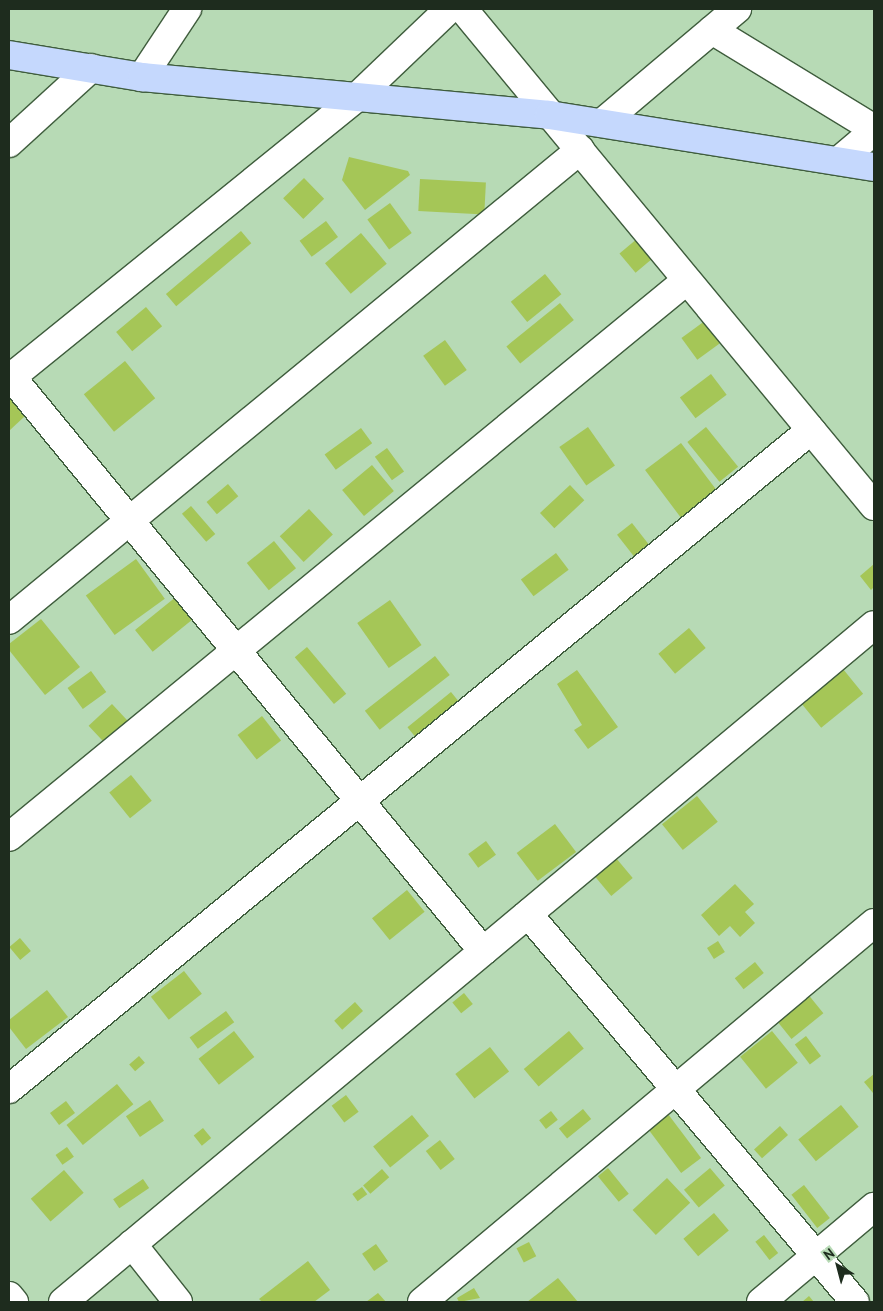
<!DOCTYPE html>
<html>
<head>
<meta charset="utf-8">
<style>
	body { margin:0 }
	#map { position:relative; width:883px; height:1311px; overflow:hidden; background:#b7dab5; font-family:"PT Sans",sans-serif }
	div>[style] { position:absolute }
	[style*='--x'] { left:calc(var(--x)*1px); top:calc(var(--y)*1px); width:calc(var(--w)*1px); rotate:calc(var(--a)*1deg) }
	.building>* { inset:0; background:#a5c657; transform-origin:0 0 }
	.roads { filter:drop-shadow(1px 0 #3f5d3d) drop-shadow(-1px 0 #3f5d3d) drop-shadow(0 1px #3f5d3d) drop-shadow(0 -1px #3f5d3d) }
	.minor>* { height:28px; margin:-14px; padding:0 14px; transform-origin:14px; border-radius:14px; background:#fff }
	.major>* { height:28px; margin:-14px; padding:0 14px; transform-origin:14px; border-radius:14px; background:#c5d8fd }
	span { translate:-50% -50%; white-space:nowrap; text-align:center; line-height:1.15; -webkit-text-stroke:5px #b7dab5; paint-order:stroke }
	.frame { position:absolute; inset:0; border:10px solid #1e2c1e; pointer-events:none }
	.north { position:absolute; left:813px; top:1241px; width:50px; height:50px; -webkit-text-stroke:4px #b7dab5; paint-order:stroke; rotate:323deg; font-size:14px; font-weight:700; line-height:20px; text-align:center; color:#1e2c1e }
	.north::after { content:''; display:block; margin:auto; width:18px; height:22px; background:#1e2c1e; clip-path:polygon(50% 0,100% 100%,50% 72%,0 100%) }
</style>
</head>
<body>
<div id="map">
	<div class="building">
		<i style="clip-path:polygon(349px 157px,408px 171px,410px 175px,365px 210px,342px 180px)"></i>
		<i style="left:304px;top:178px;width:29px;height:29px;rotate:46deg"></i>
		<i style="left:420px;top:179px;width:66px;height:32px;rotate:3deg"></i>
		<i style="left:390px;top:203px;width:37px;height:28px;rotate:54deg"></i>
		<i style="left:326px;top:221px;width:20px;height:33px;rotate:53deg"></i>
		<i style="left:241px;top:231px;width:16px;height:98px;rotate:50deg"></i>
		<i style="left:361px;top:233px;width:40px;height:47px;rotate:50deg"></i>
		<i style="left:644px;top:233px;width:25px;height:32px;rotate:50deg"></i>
		<i style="left:545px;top:274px;width:26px;height:44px;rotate:51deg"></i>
		<i style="left:560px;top:303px;width:22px;height:69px;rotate:51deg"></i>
		<i style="left:146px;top:307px;width:25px;height:39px;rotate:50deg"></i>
		<i style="left:713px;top:315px;width:27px;height:39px;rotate:54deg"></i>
		<i style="left:445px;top:340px;width:37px;height:27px;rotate:54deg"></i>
		<i style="left:125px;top:361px;width:48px;height:53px;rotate:51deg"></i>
		<i style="left:711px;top:374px;width:26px;height:39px;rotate:53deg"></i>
		<i style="clip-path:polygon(9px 397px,25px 416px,9px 431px)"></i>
		<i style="left:588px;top:427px;width:47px;height:35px;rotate:55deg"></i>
		<i style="left:706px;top:427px;width:51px;height:24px;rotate:51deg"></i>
		<i style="left:361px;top:428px;width:19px;height:45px;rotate:54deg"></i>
		<i style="left:681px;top:443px;width:68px;height:45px;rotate:53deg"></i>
		<i style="left:387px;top:448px;width:29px;height:15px;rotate:54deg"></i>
		<i style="left:372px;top:465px;width:34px;height:39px;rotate:50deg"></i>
		<i style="left:228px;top:484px;width:16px;height:28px;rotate:50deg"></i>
		<i style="left:570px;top:485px;width:21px;height:41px;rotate:47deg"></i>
		<i style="left:191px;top:506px;width:37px;height:12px;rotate:49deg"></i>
		<i style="left:309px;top:509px;width:35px;height:40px;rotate:47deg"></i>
		<i style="left:632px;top:523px;width:34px;height:19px;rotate:52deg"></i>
		<i style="left:274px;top:541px;width:35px;height:35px;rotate:51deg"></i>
		<i style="left:556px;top:553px;width:21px;height:44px;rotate:53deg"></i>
		<i style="left:136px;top:559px;width:49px;height:62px;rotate:54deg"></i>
		<i style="clip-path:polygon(874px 564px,874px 587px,871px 590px,860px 576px)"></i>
		<i style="left:177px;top:596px;width:28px;height:54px;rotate:51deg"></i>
		<i style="left:390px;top:600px;width:55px;height:40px;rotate:55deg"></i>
		<i style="clip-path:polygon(41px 619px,80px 667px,45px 695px,9px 650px,9px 644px)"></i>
		<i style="left:689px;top:628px;width:26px;height:40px;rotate:50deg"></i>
		<i style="left:307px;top:647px;width:61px;height:16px;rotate:50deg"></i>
		<i style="left:435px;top:656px;width:24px;height:89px;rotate:52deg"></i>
		<i style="left:843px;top:669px;width:32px;height:54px;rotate:51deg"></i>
		<i style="clip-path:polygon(577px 670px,618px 727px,588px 749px,574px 730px,582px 725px,557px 684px)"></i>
		<i style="left:91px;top:671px;width:26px;height:29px;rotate:54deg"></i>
		<i style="left:451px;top:692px;width:21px;height:56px;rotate:51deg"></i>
		<i style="left:112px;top:704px;width:25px;height:32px;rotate:47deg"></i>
		<i style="left:262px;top:716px;width:31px;height:31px;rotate:52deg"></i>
		<i style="left:131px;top:775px;width:33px;height:28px;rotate:51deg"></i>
		<i style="left:697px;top:796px;width:33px;height:45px;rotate:51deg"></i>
		<i style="left:555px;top:824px;width:35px;height:48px;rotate:53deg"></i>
		<i style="left:486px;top:841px;width:17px;height:22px;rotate:54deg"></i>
		<i style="left:616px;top:858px;width:26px;height:28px;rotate:50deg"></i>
		<i style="clip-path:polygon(735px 884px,754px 904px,745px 912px,755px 923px,740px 937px,730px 926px,719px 936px,701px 915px)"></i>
		<i style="left:407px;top:890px;width:28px;height:45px;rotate:51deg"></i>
		<i style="left:20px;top:938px;width:17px;height:14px;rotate:50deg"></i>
		<i style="left:718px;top:941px;width:13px;height:13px;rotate:58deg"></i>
		<i style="left:755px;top:962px;width:14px;height:26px;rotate:51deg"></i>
		<i style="left:184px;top:971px;width:29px;height:42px;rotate:52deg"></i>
		<i style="clip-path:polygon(47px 990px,68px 1017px,26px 1049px,9px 1027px,9px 1020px)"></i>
		<i style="left:464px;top:993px;width:14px;height:15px;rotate:51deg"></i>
		<i style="left:807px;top:993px;width:26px;height:41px;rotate:51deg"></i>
		<i style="left:355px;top:1002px;width:12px;height:28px;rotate:48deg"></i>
		<i style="left:226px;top:1011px;width:14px;height:45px;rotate:54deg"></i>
		<i style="left:234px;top:1031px;width:33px;height:45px;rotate:52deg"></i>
		<i style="left:569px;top:1031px;width:23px;height:59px;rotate:50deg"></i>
		<i style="left:772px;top:1031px;width:41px;height:41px;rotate:51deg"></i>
		<i style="left:806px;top:1036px;width:25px;height:14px;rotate:53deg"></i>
		<i style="left:490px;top:1047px;width:31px;height:44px;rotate:52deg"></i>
		<i style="left:139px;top:1056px;width:9px;height:13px;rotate:49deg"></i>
		<i style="clip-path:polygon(874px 1074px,874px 1091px,873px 1093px,864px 1082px)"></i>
		<i style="left:117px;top:1084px;width:26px;height:65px;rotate:51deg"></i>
		<i style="left:346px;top:1095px;width:21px;height:18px;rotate:53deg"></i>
		<i style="left:150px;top:1100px;width:25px;height:29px;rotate:56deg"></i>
		<i style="left:66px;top:1101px;width:15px;height:20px;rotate:53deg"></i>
		<i style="left:841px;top:1105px;width:28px;height:55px;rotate:51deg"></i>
		<i style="left:583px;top:1109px;width:13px;height:31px;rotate:51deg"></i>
		<i style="left:551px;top:1111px;width:11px;height:15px;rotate:52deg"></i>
		<i style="left:668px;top:1114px;width:55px;height:25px;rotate:53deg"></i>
		<i style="left:412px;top:1115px;width:27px;height:50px;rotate:51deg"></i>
		<i style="left:780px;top:1126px;width:12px;height:35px;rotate:48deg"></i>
		<i style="left:203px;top:1128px;width:13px;height:12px;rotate:51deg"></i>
		<i style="left:440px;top:1140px;width:24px;height:18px;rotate:52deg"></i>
		<i style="left:67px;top:1147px;width:12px;height:14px;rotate:55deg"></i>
		<i style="left:608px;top:1168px;width:33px;height:13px;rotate:51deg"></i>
		<i style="left:710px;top:1168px;width:23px;height:34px;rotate:50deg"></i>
		<i style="left:382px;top:1169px;width:11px;height:25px;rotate:49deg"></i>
		<i style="left:64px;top:1170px;width:30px;height:44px;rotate:49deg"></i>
		<i style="left:667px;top:1178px;width:34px;height:47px;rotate:47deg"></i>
		<i style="left:143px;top:1179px;width:11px;height:36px;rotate:56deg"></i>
		<i style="left:804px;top:1185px;width:42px;height:16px;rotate:52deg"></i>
		<i style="left:362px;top:1187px;width:9px;height:12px;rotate:54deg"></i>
		<i style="left:714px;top:1213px;width:23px;height:40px;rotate:50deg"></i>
		<i style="left:764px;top:1235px;width:23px;height:11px;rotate:52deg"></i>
		<i style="left:529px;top:1242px;width:16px;height:14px;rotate:63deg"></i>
		<i style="left:376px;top:1244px;width:21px;height:17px;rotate:55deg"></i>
		<i style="clip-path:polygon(308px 1261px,330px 1290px,314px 1302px,262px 1302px,259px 1299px)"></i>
		<i style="clip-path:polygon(558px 1278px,578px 1302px,527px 1302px)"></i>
		<i style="clip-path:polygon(474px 1288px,480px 1298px,459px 1302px,457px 1298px)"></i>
		<i style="clip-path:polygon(378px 1293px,386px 1302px,366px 1302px)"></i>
		<i style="clip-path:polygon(809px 1296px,814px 1302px,802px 1302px)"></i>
	</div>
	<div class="roads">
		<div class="minor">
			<i style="--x:463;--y:9;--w:645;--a:50.41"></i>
			<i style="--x:712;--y:30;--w:190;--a:31.4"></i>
			<i style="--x:142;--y:77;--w:82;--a:-56.5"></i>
			<i style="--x:602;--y:123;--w:177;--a:-40.2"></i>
			<i style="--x:9;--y:143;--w:111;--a:-42.4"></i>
			<i style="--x:841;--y:159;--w:43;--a:-40.3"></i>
			<i style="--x:9;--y:374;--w:747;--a:50.6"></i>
			<i style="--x:9;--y:379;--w:448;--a:-39"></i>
			<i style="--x:357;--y:97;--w:127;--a:-43.7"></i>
			<i style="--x:9;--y:620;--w:740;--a:-39.46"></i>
			<i style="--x:9;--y:837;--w:877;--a:-39.4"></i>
			<i style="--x:528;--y:914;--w:507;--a:49.88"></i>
			<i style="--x:9;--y:1089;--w:1038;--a:-39.41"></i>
			<i style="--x:132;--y:1244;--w:74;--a:51.6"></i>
			<i style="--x:9;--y:1296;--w:8;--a:50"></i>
			<i style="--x:63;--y:1302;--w:1056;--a:-39.85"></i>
			<i style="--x:422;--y:1302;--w:590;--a:-39.98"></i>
			<i style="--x:761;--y:1302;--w:148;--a:-40.1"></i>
		</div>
		<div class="major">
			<i style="--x:9;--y:55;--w:135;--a:9.4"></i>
			<i style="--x:142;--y:77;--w:409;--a:5.3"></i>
			<i style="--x:549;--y:115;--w:329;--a:9.1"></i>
		</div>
	</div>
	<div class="frame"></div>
	<div class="north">N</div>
</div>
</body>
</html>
